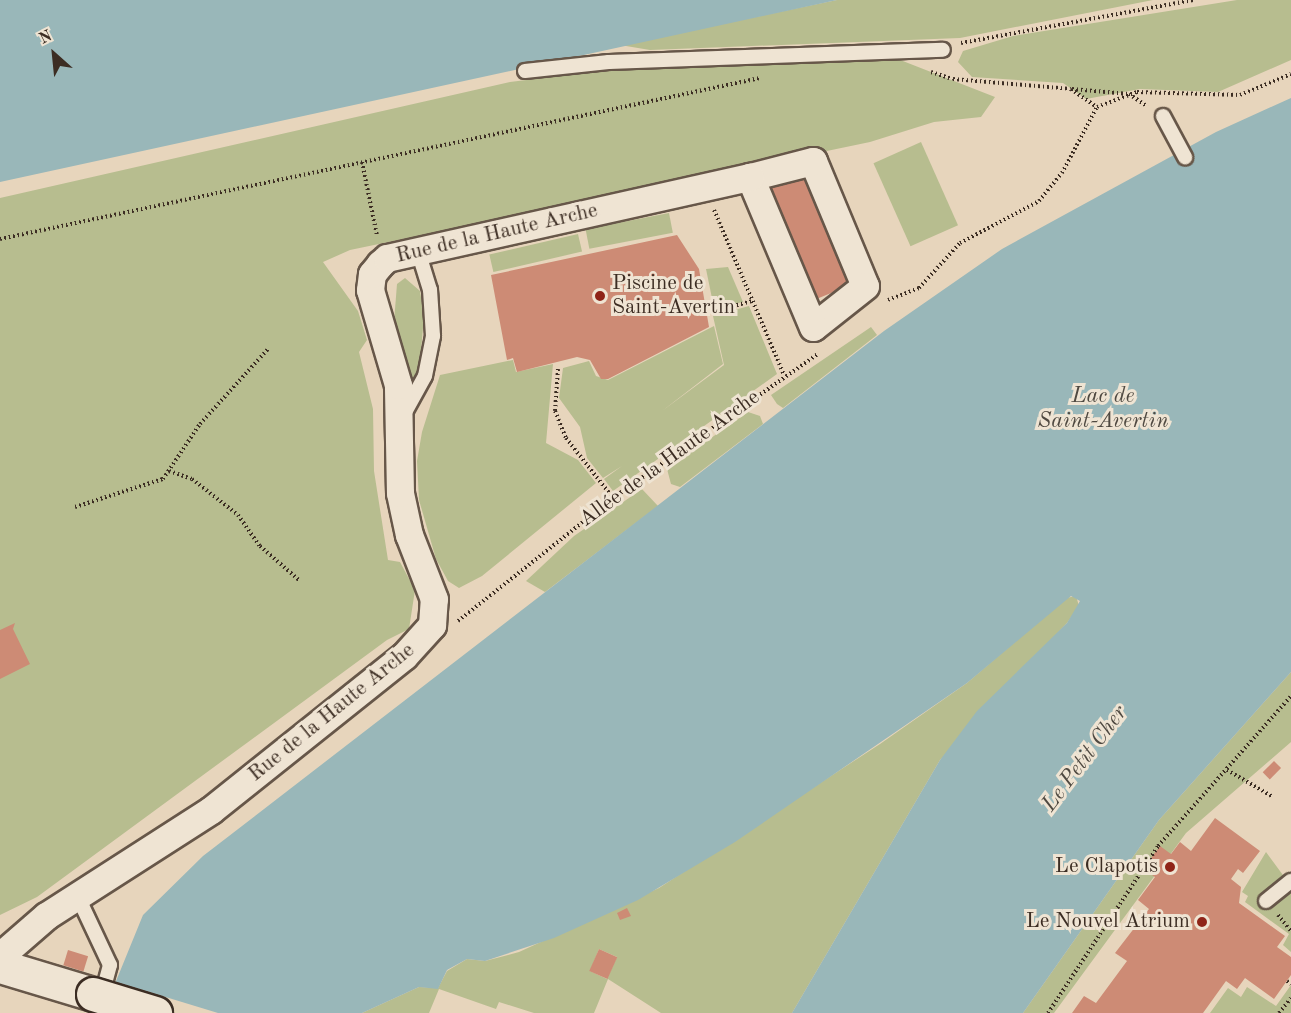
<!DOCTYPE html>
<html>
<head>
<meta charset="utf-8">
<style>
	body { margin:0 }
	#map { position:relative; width:1291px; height:1013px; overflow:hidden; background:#e7d5bc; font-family:"Old Standard TT",serif }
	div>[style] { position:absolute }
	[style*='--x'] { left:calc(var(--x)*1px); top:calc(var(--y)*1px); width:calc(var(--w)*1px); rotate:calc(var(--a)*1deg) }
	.green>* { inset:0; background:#b7bd8f; transform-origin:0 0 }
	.water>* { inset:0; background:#99b7b9 }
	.pier>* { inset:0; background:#e7d5bc }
	.building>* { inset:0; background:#cd8b75; transform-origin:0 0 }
	.path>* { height:4px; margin-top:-2px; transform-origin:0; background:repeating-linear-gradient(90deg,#3c2d23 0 1.5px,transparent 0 4.5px) }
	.roads { filter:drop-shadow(2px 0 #675749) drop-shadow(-2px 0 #675749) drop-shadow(0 2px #675749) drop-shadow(0 -2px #675749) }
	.lane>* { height:14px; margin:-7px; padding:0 7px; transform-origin:7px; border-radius:7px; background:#efe4d3 }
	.street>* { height:27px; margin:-13.5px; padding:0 13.5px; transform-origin:13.5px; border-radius:13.5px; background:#efe4d3 }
	.secondary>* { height:33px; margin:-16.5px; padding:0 16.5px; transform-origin:16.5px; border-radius:16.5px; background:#efe4d3 }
	.bridges { filter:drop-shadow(2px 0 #3c2d23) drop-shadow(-2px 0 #3c2d23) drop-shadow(0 2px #3c2d23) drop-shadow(0 -2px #3c2d23) }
	.secondary-bridge>* { height:33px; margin:-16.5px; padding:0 16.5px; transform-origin:16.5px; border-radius:16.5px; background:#efe4d3 }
	.dots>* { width:16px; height:16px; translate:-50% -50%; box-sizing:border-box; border:3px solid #efe4d3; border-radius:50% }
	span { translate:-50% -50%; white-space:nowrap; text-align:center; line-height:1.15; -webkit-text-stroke:6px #efe4d3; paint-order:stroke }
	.street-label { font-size:21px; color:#3c2d23 }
	.poi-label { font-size:21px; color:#3c2d23 }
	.left { translate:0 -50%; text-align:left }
	.right { translate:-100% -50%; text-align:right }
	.water-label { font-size:22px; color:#4f4941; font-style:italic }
	.north { position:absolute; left:24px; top:24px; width:60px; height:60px; -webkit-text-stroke:4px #efe4d3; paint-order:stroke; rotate:333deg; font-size:16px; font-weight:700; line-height:24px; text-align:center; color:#3c2d23 }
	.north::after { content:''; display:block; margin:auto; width:21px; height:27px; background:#3c2d23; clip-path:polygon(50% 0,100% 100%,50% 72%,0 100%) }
</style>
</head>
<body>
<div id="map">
	<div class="green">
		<i style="clip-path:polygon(837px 0,1153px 0,960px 38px,650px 50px,620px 45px)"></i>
		<i style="clip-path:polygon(1237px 0,1291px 0,1291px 60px,1218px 92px,1140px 89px,1086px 99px,1063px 83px,972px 77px,958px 62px,963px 51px,1013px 36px)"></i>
		<i style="clip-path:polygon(890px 56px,995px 97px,981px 117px,934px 122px,870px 142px,350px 250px,323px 262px,358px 311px,367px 340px,359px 352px,373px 409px,374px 471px,388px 560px,400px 562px,415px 590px,409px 629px,387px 640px,37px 897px,0 915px,0 198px,510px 82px,607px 70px)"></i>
		<i style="left:921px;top:142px;width:91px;height:52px;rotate:66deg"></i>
		<i style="left:669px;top:213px;width:20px;height:85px;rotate:79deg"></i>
		<i style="left:578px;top:234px;width:18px;height:91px;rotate:77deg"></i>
		<i style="clip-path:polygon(728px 267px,743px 302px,714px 308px,706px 269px)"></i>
		<i style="clip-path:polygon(405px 278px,420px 291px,424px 316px,420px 363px,412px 383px,394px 322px,397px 284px)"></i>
		<i style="clip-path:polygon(749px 306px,777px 374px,613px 491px,604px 479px,622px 466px,603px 478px,587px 458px,580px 427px,559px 398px,563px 368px,589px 361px,596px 376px,608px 380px,714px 326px,723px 364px,662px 411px,724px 365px,713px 316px)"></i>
		<i style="clip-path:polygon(871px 327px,877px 335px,783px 408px,777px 404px,771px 395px)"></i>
		<i style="clip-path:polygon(513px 360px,516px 372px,553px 364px,546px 443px,578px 460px,596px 483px,482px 576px,459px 588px,448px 581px,436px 559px,419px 500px,417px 461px,422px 432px,440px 375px)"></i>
		<i style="clip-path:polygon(748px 412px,760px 416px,763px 424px,680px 487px,671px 484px,667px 469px)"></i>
		<i style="clip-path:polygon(642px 489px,658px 506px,545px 592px,526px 581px,574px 536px)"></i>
		<i style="clip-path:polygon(evenodd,1076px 596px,1079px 606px,1067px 623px,940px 760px,792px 1013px,661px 1013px,608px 979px,594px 1013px,534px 1013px,499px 1002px,496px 1009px,439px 989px,429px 1013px,362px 1013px,419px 987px,438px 988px,447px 971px,467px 959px,485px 961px,519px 952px,659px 888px,880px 744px,967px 683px,1066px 598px,1076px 596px,599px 949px,617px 957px,607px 979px,590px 971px,599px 949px)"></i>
		<i style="clip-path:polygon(1291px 672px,1291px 742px,1186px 833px,1054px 1013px,1023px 1013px,1159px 820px)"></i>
		<i style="clip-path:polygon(1266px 852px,1291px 886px,1291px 952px,1283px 945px,1289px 934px,1245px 902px,1248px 896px,1242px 892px)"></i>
		<i style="clip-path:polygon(1291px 985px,1291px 1013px,1210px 1013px,1228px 988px,1241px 997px,1247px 987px,1276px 1006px)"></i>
	</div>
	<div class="water">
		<i style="clip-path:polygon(0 0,837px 0,0 182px)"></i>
		<i style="clip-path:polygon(1291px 98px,1291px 672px,1159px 820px,1023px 1013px,792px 1013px,940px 760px,977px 711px,1067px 623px,1080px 601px,1071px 596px,967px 683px,735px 842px,638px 900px,554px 938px,485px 961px,467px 959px,447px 970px,438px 989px,419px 987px,362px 1013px,103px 1013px,143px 915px,203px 856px,884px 331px,1002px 249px,1216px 132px)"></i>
	</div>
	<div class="pier">
		<i style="clip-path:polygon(113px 981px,218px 1013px,103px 1013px)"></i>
	</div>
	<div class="building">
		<i style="left:810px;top:170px;width:122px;height:55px;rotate:68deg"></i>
		<i style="clip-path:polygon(677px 235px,699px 269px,709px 327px,608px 379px,601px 379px,590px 360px,577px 357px,517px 372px,513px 358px,507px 360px,491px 275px)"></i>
		<i style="clip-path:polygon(15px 623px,13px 629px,30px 664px,0 679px,0 630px)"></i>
		<i style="left:1274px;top:761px;width:10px;height:16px;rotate:45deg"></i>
		<i style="clip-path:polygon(1215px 818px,1260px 851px,1243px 873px,1238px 869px,1231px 879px,1241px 887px,1239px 903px,1285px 936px,1277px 947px,1291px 957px,1291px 975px,1274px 999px,1245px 978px,1237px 989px,1226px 981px,1203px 1013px,1072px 1013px,1084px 996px,1096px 1003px,1127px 961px,1115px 953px,1149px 909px,1138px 900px,1155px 877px,1143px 869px,1160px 846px,1171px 854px,1180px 842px,1191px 851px)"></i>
		<i style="clip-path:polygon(627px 908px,631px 916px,620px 920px,617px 913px)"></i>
		<i style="left:599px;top:949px;width:20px;height:24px;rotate:24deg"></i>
		<i style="left:68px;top:950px;width:21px;height:16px;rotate:17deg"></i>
	</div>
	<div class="path">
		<i style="--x:961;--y:43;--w:236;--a:-10.5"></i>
		<i style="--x:931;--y:72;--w:23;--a:18"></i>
		<i style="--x:953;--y:79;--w:118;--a:4.8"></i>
		<i style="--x:1071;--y:89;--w:32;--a:35"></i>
		<i style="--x:1072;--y:89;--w:57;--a:5"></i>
		<i style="--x:1129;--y:94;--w:22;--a:34"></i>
		<i style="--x:362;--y:162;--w:76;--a:78.5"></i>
		<i style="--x:714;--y:210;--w:179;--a:67"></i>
		<i style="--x:0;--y:239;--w:777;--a:-11.96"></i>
		<i style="--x:888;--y:300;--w:33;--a:-21"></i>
		<i style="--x:919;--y:288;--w:61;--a:-47.7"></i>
		<i style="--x:960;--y:243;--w:89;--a:-28"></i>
		<i style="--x:1039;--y:201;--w:36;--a:-51"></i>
		<i style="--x:1062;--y:173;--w:75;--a:-62.1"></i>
		<i style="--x:1097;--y:107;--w:43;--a:-20.6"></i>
		<i style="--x:1137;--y:92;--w:103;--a:1.7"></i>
		<i style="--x:1240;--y:95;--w:55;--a:-22.4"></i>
		<i style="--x:715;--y:311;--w:39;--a:-15"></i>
		<i style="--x:558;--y:369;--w:42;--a:94.1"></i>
		<i style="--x:555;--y:411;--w:29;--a:68"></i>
		<i style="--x:566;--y:438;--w:76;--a:51.9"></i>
		<i style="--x:169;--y:471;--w:24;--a:19"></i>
		<i style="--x:192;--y:479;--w:58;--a:38"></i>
		<i style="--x:238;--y:515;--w:38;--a:55"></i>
		<i style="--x:260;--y:546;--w:52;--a:41.1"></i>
		<i style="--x:75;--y:507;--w:92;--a:-17.7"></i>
		<i style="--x:163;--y:479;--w:66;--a:-56.1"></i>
		<i style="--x:200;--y:424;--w:103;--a:-47.8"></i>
		<i style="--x:458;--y:621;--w:198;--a:-38.4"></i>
		<i style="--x:613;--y:498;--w:251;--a:-35.1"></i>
		<i style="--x:1227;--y:770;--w:53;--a:30.4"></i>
		<i style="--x:1278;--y:915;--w:21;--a:51"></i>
		<i style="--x:1287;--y:981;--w:5;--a:37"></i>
		<i style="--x:1048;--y:1013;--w:200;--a:-56.6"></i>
		<i style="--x:1158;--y:846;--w:200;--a:-48.4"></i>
		<i style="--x:1279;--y:1013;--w:19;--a:-51"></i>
	</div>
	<div class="roads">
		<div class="lane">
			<i style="--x:525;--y:71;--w:84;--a:-6.1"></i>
			<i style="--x:609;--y:62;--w:334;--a:-2.1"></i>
			<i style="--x:1163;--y:116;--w:47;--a:61.8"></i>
			<i style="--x:404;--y:414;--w:43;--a:-61.1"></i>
			<i style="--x:425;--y:376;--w:41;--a:-78.7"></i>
			<i style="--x:433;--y:336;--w:46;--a:-93.7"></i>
			<i style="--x:430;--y:290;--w:41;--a:-107.1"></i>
			<i style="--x:78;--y:897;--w:75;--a:64.8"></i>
			<i style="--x:110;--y:965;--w:50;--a:105.2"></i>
			<i style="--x:1266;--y:901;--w:32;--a:-39"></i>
		</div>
		<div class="street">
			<i style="--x:813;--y:161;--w:135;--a:67.4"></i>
			<i style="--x:865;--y:286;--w:66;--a:141.7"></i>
			<i style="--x:813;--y:327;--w:163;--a:-112.8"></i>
			<i style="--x:750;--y:177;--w:65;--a:-14.3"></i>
			<i style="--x:0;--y:956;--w:61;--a:-41"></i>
			<i style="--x:46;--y:916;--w:196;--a:-32.7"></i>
			<i style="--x:211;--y:810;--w:247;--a:-38.6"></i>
			<i style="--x:404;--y:656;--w:42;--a:-47.9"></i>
			<i style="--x:432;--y:625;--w:26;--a:-86"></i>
			<i style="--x:434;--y:599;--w:69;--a:-111.3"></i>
			<i style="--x:409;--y:535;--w:43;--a:-102.1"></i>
			<i style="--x:400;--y:493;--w:108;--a:-91.1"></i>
			<i style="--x:398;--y:385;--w:99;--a:-106.4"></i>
			<i style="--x:370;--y:290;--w:16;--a:-83"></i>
			<i style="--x:372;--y:274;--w:13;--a:-51"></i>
			<i style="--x:380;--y:264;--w:9;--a:-41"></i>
			<i style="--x:387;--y:258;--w:372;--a:-12.6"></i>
		</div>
		<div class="secondary">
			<i style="--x:0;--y:966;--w:97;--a:16.8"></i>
		</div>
	</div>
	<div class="bridges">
		<div class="secondary-bridge">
			<i style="--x:93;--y:994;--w:65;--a:17"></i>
		</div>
	</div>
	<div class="dots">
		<i style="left:600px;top:296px;background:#8f2418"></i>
		<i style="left:1170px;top:867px;background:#8f2418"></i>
		<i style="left:1202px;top:922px;background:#8f2418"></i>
	</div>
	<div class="street-label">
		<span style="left:497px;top:234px;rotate:-13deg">Rue de la Haute Arche</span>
		<span style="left:670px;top:459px;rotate:-36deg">Allée de la Haute Arche</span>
		<span style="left:332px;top:713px;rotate:-39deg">Rue de la Haute Arche</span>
	</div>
	<div class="poi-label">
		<span class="left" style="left:612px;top:296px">Piscine de<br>Saint-Avertin</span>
		<span class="right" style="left:1158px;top:867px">Le Clapotis</span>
		<span class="right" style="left:1190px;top:922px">Le Nouvel Atrium</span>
	</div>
	<div class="water-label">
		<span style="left:1103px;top:409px">Lac de<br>Saint-Avertin</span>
		<span style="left:1085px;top:759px;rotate:-53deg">Le Petit Cher</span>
	</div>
	<div class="north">N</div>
</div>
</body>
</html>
